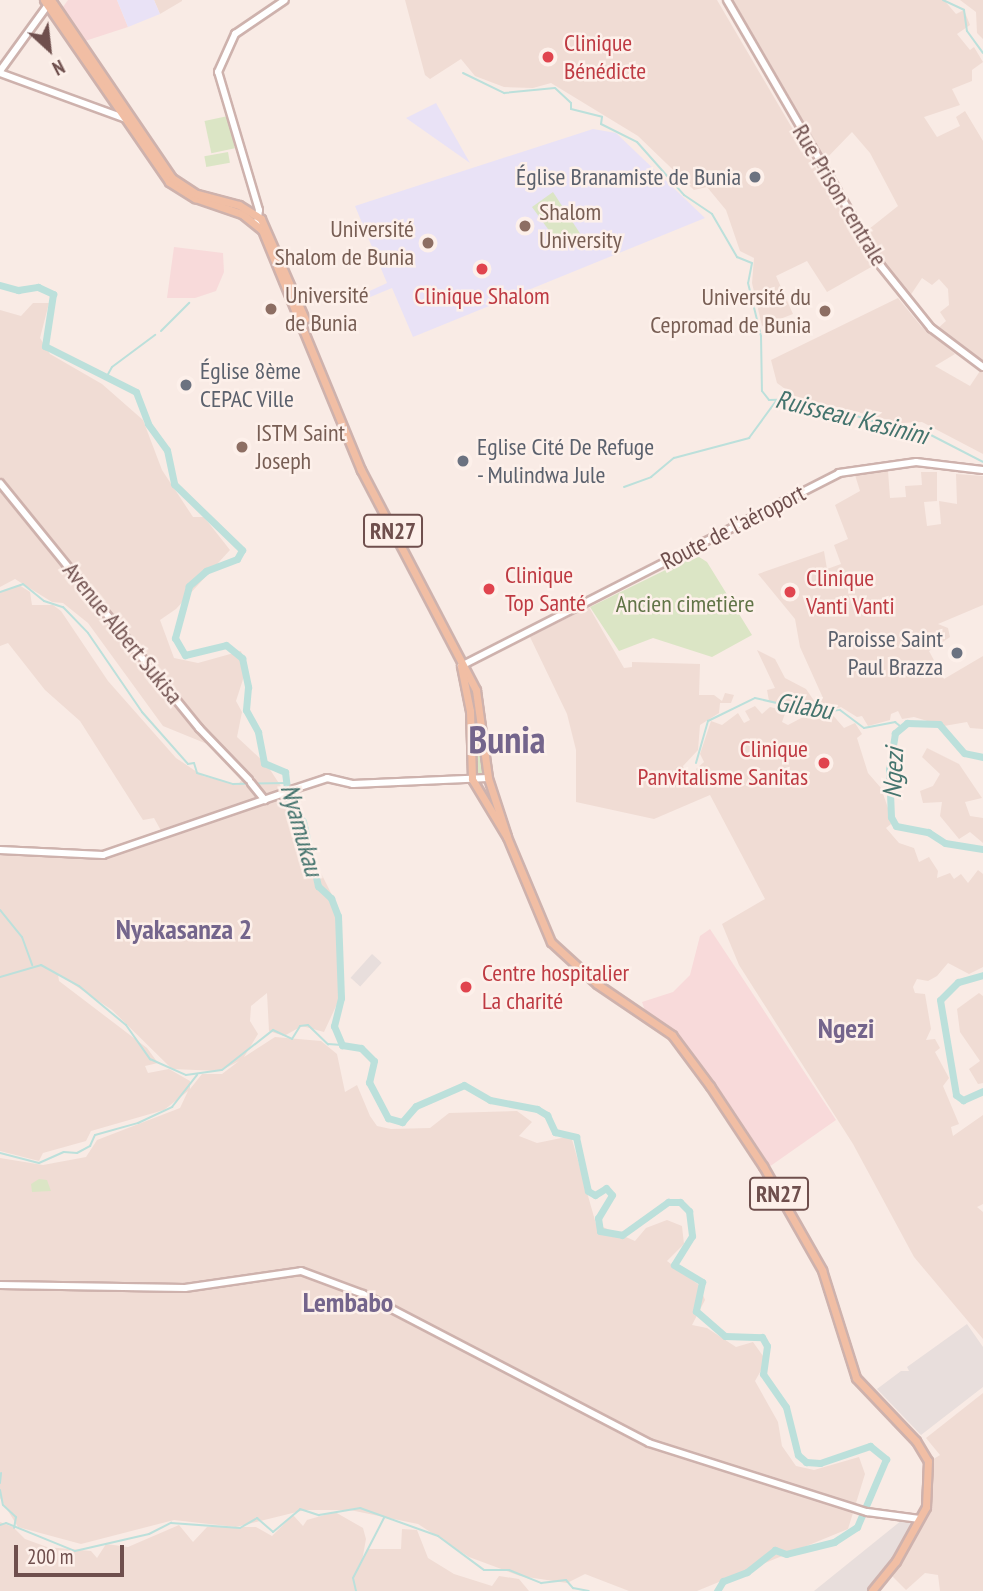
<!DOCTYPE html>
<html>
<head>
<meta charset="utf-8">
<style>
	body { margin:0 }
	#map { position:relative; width:983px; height:1591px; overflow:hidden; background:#f9ebe5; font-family:"PT Sans Narrow",sans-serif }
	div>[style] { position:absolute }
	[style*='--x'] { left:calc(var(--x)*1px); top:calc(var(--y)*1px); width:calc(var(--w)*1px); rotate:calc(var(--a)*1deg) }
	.residential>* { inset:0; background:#f0dcd4 }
	.commercial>* { inset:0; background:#f8dada }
	.industrial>* { inset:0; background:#e8dedc; transform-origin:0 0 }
	.education>* { inset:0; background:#e9e2f6 }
	.green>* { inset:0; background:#dbe5c5; transform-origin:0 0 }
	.stream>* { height:2px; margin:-1px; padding:0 1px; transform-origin:1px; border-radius:1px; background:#bce0db }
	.river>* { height:7px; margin:-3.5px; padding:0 3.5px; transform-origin:3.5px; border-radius:3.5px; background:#bce0db }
	.roads { filter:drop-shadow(2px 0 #ceb2ad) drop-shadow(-2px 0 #ceb2ad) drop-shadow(0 2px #ceb2ad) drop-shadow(0 -2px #ceb2ad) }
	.secondary>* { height:6px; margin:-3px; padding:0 3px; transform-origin:3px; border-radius:3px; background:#fff }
	.primary>* { height:7px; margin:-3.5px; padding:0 3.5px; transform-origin:3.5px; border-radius:3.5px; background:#f1bea4 }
	.dots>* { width:19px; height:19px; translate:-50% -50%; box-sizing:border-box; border:4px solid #fdf0ea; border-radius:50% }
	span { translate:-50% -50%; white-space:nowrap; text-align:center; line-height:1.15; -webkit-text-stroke:5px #fdf0ea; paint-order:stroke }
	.shield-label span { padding:2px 5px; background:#fdf0ea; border:2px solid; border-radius:5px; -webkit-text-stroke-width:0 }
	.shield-label { font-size:23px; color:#6f4f4d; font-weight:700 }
	.health-label { font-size:24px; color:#be3a42 }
	.left { translate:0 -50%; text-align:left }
	.right { translate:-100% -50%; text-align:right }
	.worship-label { font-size:24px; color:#5b616d }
	.street-label { font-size:24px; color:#6f4f4d }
	.education-label { font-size:24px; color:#785e54 }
	.park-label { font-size:24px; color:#617447 }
	.water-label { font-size:26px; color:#43736d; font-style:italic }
	.quarter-label { font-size:28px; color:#74658c; font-weight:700 }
	.town-label { font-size:38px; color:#74658c; font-weight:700 }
	.north { position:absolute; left:14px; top:14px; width:70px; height:70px; -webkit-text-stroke:5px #fdf0ea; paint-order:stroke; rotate:153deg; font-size:19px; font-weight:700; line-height:28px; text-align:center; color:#6f4f4d }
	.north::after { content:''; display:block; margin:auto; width:24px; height:32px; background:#6f4f4d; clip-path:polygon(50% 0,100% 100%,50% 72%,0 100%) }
	.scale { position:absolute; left:14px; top:1545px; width:110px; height:32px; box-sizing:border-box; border:4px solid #6f4f4d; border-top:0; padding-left:9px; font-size:21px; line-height:24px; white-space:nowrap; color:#6f4f4d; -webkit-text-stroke:5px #fdf0ea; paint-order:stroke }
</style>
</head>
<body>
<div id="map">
	<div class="residential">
		<i style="clip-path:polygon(154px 0,182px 0,182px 1px,160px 14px)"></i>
		<i style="clip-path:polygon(405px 0,717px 0,873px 266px,827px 292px,807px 261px,776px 276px,793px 314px,762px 326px,752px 283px,754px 258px,740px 251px,726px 210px,707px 187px,694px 190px,638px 136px,551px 83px,533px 88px,504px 87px,475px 76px,461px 59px,430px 79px,425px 75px)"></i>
		<i style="clip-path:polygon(731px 0,944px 0,956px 14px,964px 10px,970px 25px,957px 34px,970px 50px,974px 47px,983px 62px,972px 70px,972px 81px,952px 89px,960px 105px,924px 117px,937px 137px,960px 126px,956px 117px,965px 111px,983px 141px,983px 365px,936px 330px,946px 321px,940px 312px,949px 305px,948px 289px,939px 279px,932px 285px,922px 278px,908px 299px,864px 233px,898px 206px,870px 153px,852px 132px,824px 161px)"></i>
		<i style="clip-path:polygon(960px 0,983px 0,983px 39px,977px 33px,976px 12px)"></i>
		<i style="clip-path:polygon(898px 298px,921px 326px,955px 354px,935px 366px,970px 386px,980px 371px,983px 373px,983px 454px,922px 422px,901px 423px,796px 397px,777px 383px,771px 360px)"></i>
		<i style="clip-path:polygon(evenodd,33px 303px,49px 303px,40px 338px,50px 354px,102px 384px,143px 420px,162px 470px,193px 517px,204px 517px,230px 550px,176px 609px,160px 620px,174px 658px,198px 663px,241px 651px,246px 670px,236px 701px,242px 712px,237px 737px,267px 765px,286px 794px,297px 825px,334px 899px,343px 991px,324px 1032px,302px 1026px,284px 1036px,269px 1031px,267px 993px,251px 1006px,250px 1021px,258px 1034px,244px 1057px,275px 1037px,321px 1041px,337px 1054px,345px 1092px,357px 1085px,370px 1116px,377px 1126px,391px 1129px,430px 1128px,449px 1113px,517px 1111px,532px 1122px,519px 1136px,537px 1143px,571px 1136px,596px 1224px,635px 1241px,646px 1228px,667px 1220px,682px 1226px,684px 1244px,667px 1261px,699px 1285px,705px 1300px,692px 1325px,707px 1328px,736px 1347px,753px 1342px,763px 1356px,764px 1365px,755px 1381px,778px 1422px,782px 1446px,796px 1466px,814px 1470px,859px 1457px,865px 1474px,848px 1529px,697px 1591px,629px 1591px,585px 1574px,567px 1583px,520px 1576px,469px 1557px,418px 1524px,350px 1510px,305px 1510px,236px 1527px,174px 1520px,81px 1544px,18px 1527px,0 1498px,0 1158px,43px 1165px,86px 1157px,97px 1140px,180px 1108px,188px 1091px,164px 1110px,91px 1131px,86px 1141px,43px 1153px,39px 1161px,0 1151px,0 846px,92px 854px,164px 836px,154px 818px,143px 820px,80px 721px,45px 690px,8px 643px,0 646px,0 592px,19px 585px,30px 592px,32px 605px,53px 605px,61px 611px,108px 681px,176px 758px,203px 776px,238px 785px,244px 776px,217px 748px,163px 726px,88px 623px,63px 603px,52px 602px,15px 579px,0 587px,0 310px,21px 316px,33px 303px,58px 974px,112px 1010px,172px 1069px,220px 1071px,239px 1061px,222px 1074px,202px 1074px,190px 1089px,190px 1081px,169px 1069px,148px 1073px,145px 1066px,158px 1063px,147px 1048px,59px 981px,58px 974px)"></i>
		<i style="clip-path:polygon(888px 471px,890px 498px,906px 497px,905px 486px,922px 485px,921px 472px,937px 472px,937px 501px,924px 502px,927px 526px,941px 524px,939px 501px,957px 504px,956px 474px,983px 476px,983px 605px,938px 624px,948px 628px,950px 637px,929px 651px,944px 679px,983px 656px,983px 729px,970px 728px,967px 722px,944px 726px,914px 717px,902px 719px,898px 711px,891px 714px,890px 720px,868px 726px,862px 716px,857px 717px,841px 707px,822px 713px,769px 701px,767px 690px,775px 688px,757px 650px,775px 659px,785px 678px,806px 689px,815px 702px,823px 698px,800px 647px,795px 619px,758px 574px,824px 551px,827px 569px,841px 564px,834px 545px,848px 539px,835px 505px,860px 491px,855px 475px)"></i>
		<i style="clip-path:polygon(589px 607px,624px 668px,632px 667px,632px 662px,700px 664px,699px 695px,714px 695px,722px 701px,725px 693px,734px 695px,731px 703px,720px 703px,719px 713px,700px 725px,698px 750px,683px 766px,689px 786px,701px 778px,696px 769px,704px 762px,700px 754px,711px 721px,722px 725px,738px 713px,744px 723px,750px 720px,745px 711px,755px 706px,762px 714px,770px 707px,786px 711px,782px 722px,788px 725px,805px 716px,819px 719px,831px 713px,844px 728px,855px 723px,862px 734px,857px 738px,868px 773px,881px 788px,888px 808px,891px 824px,886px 828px,899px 843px,914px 848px,919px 862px,929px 857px,938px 871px,937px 878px,950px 873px,954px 879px,961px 874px,968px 883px,978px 870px,983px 874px,983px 967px,969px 974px,948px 963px,937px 976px,928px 981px,917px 979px,913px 987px,915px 993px,925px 994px,931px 1029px,926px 1040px,935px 1039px,940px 1048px,935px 1052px,949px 1078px,943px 1086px,959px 1124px,951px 1127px,953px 1136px,983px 1115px,983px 1204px,977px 1207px,983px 1212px,983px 1339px,914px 1257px,853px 1144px,739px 965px,722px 924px,765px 899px,710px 795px,654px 819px,576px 802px,576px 750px,567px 714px,530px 637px)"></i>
		<i style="clip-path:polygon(927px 748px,959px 764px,982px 798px,965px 802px,970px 816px,983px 818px,983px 843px,970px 832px,959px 839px,940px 816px,942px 802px,923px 803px,920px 791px,933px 786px,940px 774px,922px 757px)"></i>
		<i style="clip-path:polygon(979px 993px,983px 996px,983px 1083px,978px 1084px,969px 1069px,980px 1061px,960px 1032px,957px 1009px)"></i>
		<i style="clip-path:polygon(983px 1393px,983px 1591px,940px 1591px,938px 1575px,925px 1573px,906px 1590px,890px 1574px,913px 1544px,930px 1505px,932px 1460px,940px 1455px,926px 1438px)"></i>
		<i style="clip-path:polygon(335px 1512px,363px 1528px,366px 1539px,362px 1561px,367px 1549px,401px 1549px,402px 1529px,417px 1530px,428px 1558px,454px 1574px,492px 1586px,499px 1576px,519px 1579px,529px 1591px,0 1591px,0 1522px,13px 1527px,25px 1539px,47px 1547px,91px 1551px,97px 1558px,106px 1544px,128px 1547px,179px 1525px,193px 1542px,207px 1527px,256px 1527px,272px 1536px,293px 1515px,303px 1526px,307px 1520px)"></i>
	</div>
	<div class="commercial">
		<i style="clip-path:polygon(68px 0,117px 0,128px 27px,85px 41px,63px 7px)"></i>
		<i style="clip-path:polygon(174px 247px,223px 253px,224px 272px,216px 291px,195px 298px,167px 298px)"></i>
		<i style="clip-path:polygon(710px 929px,836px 1120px,769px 1167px,677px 1035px,646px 1014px,642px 1002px,673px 992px,690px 975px,700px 936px)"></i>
	</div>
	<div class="industrial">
		<i style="left:372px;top:954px;width:13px;height:32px;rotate:42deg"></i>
		<i style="clip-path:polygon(967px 1324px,983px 1347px,983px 1387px,921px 1435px,877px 1389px,901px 1371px,909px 1371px,907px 1367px)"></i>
		<i style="clip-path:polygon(907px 1516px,920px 1521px,871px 1591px,814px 1591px)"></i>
	</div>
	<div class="education">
		<i style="clip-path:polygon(117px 0,154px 0,160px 14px,128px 27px)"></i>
		<i style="clip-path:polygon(436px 103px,470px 163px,406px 118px)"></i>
		<i style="clip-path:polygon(593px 129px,616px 133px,705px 218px,413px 337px,392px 288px,363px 300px,361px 295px,387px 283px,355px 206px)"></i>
	</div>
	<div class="green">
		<i style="left:228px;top:116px;width:33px;height:24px;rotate:78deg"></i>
		<i style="left:228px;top:152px;width:11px;height:24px;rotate:80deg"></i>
		<i style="clip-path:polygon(553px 192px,583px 238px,561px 247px,532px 207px)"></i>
		<i style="clip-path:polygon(696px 555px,707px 562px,752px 635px,712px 657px,653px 638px,619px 651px,590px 607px)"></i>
		<i style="clip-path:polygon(478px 715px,485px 772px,480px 775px,475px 770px,473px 716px)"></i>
		<i style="clip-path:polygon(39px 1179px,47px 1180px,51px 1191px,32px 1192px,31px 1184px)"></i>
	</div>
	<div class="stream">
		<i style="--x:943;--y:0;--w:23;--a:25"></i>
		<i style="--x:964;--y:10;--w:21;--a:82"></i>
		<i style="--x:967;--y:31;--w:27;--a:54"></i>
		<i style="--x:463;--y:73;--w:46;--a:26"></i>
		<i style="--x:504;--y:93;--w:51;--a:-5.6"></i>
		<i style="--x:555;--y:88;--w:22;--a:43"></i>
		<i style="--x:571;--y:103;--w:6;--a:90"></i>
		<i style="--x:571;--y:109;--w:32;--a:14"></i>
		<i style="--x:602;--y:117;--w:7;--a:98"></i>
		<i style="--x:601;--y:124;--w:40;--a:26.6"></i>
		<i style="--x:637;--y:142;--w:71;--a:48.4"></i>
		<i style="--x:684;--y:195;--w:34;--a:34"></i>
		<i style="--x:712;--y:214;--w:50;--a:59.8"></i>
		<i style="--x:737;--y:257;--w:16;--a:22"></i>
		<i style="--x:752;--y:263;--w:20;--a:101"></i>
		<i style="--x:748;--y:283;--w:55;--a:76.2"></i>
		<i style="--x:761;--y:336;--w:55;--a:89"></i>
		<i style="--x:762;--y:391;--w:11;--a:52"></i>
		<i style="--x:769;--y:400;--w:32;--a:-2"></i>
		<i style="--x:801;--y:399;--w:98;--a:17.1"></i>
		<i style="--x:895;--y:428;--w:30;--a:8"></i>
		<i style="--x:925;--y:432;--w:65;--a:27.3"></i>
		<i style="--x:161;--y:331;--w:40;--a:-45"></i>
		<i style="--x:107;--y:376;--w:10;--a:-61"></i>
		<i style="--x:112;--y:367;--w:54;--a:-36.7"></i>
		<i style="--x:624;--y:487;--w:29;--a:-20"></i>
		<i style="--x:651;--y:477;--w:30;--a:-40"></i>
		<i style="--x:674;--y:458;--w:78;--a:-14.9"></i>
		<i style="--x:749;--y:438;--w:46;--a:-53.9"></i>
		<i style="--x:0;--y:592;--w:24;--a:-19"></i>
		<i style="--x:23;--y:584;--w:27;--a:39"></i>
		<i style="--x:44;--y:601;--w:20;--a:18"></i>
		<i style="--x:63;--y:607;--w:36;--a:46"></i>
		<i style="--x:88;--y:633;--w:96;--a:55.6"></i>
		<i style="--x:142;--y:712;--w:69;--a:48.5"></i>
		<i style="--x:188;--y:764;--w:6;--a:-9"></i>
		<i style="--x:194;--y:763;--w:10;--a:73"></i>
		<i style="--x:197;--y:773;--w:38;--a:17"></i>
		<i style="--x:233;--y:784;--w:54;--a:-1.1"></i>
		<i style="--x:696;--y:763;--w:44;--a:-74.1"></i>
		<i style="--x:708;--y:721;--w:52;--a:-26.1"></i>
		<i style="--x:755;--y:698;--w:67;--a:13"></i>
		<i style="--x:820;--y:713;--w:20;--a:-9"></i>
		<i style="--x:840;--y:710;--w:30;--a:37"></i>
		<i style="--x:864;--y:728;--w:32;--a:-11"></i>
		<i style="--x:895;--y:722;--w:6;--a:39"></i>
		<i style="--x:0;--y:910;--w:35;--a:51"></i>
		<i style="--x:22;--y:937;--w:30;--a:70"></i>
		<i style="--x:0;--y:977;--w:43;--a:-16.3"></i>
		<i style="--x:41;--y:965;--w:43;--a:28.9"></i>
		<i style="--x:79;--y:986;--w:61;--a:39.7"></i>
		<i style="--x:126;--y:1025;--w:42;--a:54.8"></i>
		<i style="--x:150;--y:1059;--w:39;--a:24"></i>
		<i style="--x:186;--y:1075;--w:36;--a:-8"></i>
		<i style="--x:222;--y:1070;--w:65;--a:-38.1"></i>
		<i style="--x:273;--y:1030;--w:21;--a:25"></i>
		<i style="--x:292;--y:1039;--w:15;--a:-58"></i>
		<i style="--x:300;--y:1026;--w:8;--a:-7"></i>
		<i style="--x:308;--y:1025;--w:28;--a:44"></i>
		<i style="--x:328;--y:1044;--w:14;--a:4"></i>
		<i style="--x:0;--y:1153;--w:40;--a:14.4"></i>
		<i style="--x:39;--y:1163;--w:27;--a:-24"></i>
		<i style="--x:64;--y:1152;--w:13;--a:4"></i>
		<i style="--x:77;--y:1153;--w:15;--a:-28"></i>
		<i style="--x:90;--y:1146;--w:12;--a:-66"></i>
		<i style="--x:95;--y:1135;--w:45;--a:-15.6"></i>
		<i style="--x:138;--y:1123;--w:38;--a:-25"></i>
		<i style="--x:172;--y:1107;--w:41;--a:-52"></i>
		<i style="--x:0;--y:1483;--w:10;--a:-84"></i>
		<i style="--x:0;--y:1490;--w:15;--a:79"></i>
		<i style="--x:3;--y:1505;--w:18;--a:43"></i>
		<i style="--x:16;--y:1517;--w:11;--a:100"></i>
		<i style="--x:0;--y:1525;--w:6;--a:-18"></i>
		<i style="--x:6;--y:1523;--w:74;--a:22.1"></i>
		<i style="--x:75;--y:1551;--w:76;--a:-12.9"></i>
		<i style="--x:149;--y:1534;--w:25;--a:-27"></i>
		<i style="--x:171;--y:1523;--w:69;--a:4.1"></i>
		<i style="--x:240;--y:1528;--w:20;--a:-30"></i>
		<i style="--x:257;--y:1518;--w:21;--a:41"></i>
		<i style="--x:273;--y:1532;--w:35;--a:-40"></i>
		<i style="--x:300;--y:1509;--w:20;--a:18"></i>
		<i style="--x:319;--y:1515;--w:42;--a:-9.7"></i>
		<i style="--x:360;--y:1508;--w:83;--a:19.7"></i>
		<i style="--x:438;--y:1536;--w:57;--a:36.5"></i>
		<i style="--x:484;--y:1570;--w:25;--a:0"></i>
		<i style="--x:509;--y:1570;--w:35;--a:22"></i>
		<i style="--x:541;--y:1583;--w:25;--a:-7"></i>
		<i style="--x:566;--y:1580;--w:11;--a:49"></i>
		<i style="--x:573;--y:1588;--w:16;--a:11"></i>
		<i style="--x:356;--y:1591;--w:13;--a:-103"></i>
		<i style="--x:353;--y:1578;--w:68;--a:-62.7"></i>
	</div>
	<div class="river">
		<i style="--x:0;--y:285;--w:19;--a:16"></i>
		<i style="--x:18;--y:290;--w:20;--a:-9"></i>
		<i style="--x:38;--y:287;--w:17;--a:25"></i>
		<i style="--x:53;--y:294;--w:53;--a:98.7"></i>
		<i style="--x:45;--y:346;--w:102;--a:26.8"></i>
		<i style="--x:136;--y:392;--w:34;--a:69"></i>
		<i style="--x:148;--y:424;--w:32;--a:54"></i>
		<i style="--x:167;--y:450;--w:35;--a:78"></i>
		<i style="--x:174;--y:484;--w:95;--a:44.1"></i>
		<i style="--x:242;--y:550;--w:10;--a:119"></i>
		<i style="--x:237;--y:559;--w:33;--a:159"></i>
		<i style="--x:206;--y:571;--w:23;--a:139"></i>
		<i style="--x:189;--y:586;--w:54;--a:105.1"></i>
		<i style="--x:175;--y:638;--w:20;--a:60"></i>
		<i style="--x:185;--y:655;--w:42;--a:-13.7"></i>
		<i style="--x:226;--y:645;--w:21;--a:39"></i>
		<i style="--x:242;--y:658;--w:30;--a:78"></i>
		<i style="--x:248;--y:687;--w:23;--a:95"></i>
		<i style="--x:246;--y:710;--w:25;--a:61"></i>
		<i style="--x:258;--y:732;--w:32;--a:79"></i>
		<i style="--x:264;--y:763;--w:23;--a:23"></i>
		<i style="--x:285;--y:772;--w:32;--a:83"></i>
		<i style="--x:289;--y:804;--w:22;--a:51"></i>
		<i style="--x:303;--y:821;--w:67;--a:77"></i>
		<i style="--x:318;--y:886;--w:18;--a:43"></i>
		<i style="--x:331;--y:898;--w:19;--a:69"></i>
		<i style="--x:338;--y:916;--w:82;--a:87.9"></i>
		<i style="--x:341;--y:998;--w:29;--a:104"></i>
		<i style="--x:334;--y:1026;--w:21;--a:67"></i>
		<i style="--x:342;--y:1045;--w:19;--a:9"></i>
		<i style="--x:361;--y:1048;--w:18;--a:45"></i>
		<i style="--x:374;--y:1061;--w:22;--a:103"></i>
		<i style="--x:369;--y:1082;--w:41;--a:62.2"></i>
		<i style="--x:388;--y:1118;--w:15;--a:16"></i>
		<i style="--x:402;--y:1122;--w:21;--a:-49"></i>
		<i style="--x:416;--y:1106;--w:52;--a:-23.6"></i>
		<i style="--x:464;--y:1085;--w:30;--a:30"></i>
		<i style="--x:490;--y:1100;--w:48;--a:10.8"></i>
		<i style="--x:537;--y:1109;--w:12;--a:31"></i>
		<i style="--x:547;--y:1115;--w:19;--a:65"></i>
		<i style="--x:555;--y:1132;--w:22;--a:13"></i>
		<i style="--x:576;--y:1137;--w:55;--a:77.5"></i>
		<i style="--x:588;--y:1191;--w:8;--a:30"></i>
		<i style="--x:595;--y:1195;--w:13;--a:-32"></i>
		<i style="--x:606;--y:1188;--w:9;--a:49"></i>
		<i style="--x:612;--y:1195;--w:27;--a:121"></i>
		<i style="--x:598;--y:1218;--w:13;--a:81"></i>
		<i style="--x:600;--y:1231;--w:22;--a:10"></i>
		<i style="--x:622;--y:1235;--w:57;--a:-35.7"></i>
		<i style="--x:668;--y:1202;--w:12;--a:0"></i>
		<i style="--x:680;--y:1202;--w:13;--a:45"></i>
		<i style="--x:689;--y:1211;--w:25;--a:83"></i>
		<i style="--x:692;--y:1236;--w:34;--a:122"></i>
		<i style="--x:674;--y:1265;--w:33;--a:31"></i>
		<i style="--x:702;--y:1282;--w:30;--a:102"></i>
		<i style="--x:696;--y:1311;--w:38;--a:41"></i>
		<i style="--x:725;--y:1336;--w:37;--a:2"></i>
		<i style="--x:762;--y:1337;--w:10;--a:61"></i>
		<i style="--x:767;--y:1346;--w:28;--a:98"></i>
		<i style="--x:763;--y:1374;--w:40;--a:55.1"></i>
		<i style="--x:786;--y:1407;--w:49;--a:76"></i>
		<i style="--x:798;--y:1455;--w:11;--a:41"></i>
		<i style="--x:806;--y:1462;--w:14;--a:4"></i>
		<i style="--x:820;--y:1463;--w:53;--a:-18.8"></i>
		<i style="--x:870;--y:1446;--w:21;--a:39"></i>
		<i style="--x:886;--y:1459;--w:74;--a:113.1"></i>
		<i style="--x:857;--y:1527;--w:27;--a:147"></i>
		<i style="--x:834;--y:1542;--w:49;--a:166"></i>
		<i style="--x:786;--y:1554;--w:12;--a:-160"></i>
		<i style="--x:775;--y:1550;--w:36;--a:142"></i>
		<i style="--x:747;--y:1572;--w:26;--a:159"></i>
		<i style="--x:723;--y:1581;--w:12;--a:121"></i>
		<i style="--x:983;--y:757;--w:19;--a:-168"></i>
		<i style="--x:964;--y:753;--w:38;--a:-131"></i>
		<i style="--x:939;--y:724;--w:32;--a:-178"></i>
		<i style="--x:907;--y:723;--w:16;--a:140"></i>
		<i style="--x:895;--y:733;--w:36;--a:99"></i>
		<i style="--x:889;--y:769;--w:48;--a:87.6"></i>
		<i style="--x:891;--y:817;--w:10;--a:61"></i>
		<i style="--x:896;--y:826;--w:33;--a:11"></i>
		<i style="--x:928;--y:832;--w:20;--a:33"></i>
		<i style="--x:945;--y:843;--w:38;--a:9"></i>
		<i style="--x:983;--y:975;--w:26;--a:164"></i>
		<i style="--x:958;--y:982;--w:25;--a:135"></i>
		<i style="--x:940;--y:1000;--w:96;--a:80.4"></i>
		<i style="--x:956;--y:1095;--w:9;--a:36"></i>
		<i style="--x:963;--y:1100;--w:22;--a:-24"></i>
	</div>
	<div class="roads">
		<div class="secondary">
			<i style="--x:727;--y:0;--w:307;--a:59.9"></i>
			<i style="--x:881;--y:266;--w:80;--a:51.1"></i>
			<i style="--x:931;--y:328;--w:65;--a:36.9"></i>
			<i style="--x:0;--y:71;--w:85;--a:-54.1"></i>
			<i style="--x:0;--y:73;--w:137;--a:20"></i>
			<i style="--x:257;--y:224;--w:14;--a:-82"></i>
			<i style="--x:259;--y:210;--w:144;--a:-106.5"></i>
			<i style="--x:218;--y:72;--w:42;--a:-65.9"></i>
			<i style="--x:235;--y:34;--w:60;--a:-34.2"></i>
			<i style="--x:0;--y:483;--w:316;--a:50.9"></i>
			<i style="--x:199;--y:728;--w:72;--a:46.1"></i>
			<i style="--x:461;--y:666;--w:424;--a:-27"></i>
			<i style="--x:839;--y:473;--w:78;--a:-8.1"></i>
			<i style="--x:916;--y:462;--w:67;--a:6.8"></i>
			<i style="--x:251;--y:783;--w:22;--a:51"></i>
			<i style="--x:294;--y:789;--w:35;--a:-18"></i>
			<i style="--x:327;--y:778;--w:27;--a:13"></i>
			<i style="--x:353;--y:784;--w:135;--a:-2.5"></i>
			<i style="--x:0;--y:850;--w:103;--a:2.8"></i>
			<i style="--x:103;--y:855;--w:194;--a:-18.9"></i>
			<i style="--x:0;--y:1285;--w:185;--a:0.9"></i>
			<i style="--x:185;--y:1288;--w:117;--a:-8.3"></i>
			<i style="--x:301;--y:1271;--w:66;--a:20.4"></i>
			<i style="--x:363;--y:1294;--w:322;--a:27.5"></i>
			<i style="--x:649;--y:1443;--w:229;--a:17.6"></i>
			<i style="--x:867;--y:1512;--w:53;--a:7.5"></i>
		</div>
		<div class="primary">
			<i style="--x:44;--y:0;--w:221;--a:55.5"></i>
			<i style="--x:169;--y:182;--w:31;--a:32"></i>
			<i style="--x:195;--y:198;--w:50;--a:18.8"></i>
			<i style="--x:242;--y:214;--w:26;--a:39"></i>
			<i style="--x:262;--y:230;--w:260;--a:67.6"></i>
			<i style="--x:361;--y:470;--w:248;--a:62.4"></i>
			<i style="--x:476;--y:690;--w:89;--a:82.2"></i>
			<i style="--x:488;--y:778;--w:61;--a:71.9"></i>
			<i style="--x:51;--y:0;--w:215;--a:55.8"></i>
			<i style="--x:172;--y:178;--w:30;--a:33"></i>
			<i style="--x:197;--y:194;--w:43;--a:14.7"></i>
			<i style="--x:239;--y:205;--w:26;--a:32"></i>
			<i style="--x:261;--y:219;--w:109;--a:66.3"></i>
			<i style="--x:461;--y:666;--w:46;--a:78.7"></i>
			<i style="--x:470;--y:711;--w:68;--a:88.3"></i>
			<i style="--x:472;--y:779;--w:68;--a:58.9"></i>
			<i style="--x:507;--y:837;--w:114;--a:67.3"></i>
			<i style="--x:551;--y:942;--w:62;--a:42.4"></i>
			<i style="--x:597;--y:984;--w:91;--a:34.2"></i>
			<i style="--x:672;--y:1035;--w:64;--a:53.3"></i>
			<i style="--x:710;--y:1086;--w:96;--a:56.5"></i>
			<i style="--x:763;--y:1166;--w:120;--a:60.4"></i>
			<i style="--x:822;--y:1270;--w:113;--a:72.5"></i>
			<i style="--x:856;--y:1378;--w:87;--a:46.4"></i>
			<i style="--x:916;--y:1441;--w:23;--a:59"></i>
			<i style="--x:928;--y:1461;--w:46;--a:92.5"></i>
			<i style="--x:926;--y:1507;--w:62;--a:119.1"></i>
			<i style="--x:896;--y:1561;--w:38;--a:129"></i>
		</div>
	</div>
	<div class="dots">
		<i style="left:548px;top:57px;background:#e0444e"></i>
		<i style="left:755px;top:177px;background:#6b7280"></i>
		<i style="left:525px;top:226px;background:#8d6e63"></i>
		<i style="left:428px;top:243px;background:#8d6e63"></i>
		<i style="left:482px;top:269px;background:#e0444e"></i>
		<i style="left:271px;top:309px;background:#8d6e63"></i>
		<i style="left:825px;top:311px;background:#8d6e63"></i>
		<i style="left:186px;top:385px;background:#6b7280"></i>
		<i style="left:242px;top:447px;background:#8d6e63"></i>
		<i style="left:463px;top:461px;background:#6b7280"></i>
		<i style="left:489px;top:589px;background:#e0444e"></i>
		<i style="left:790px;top:592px;background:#e0444e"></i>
		<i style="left:957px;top:653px;background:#6b7280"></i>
		<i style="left:824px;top:763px;background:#e0444e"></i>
		<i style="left:466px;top:987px;background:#e0444e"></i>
	</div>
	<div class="shield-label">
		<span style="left:393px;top:531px">RN27</span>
		<span style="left:779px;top:1194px">RN27</span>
	</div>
	<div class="health-label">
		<span class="left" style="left:564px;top:57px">Clinique<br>Bénédicte</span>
		<span style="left:482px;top:296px">Clinique Shalom</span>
		<span class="left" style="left:505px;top:589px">Clinique<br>Top Santé</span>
		<span class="left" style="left:806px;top:592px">Clinique<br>Vanti Vanti</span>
		<span class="right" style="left:808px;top:763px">Clinique<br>Panvitalisme Sanitas</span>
		<span class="left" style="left:482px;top:987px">Centre hospitalier<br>La charité</span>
	</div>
	<div class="worship-label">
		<span class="right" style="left:741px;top:177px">Église Branamiste de Bunia</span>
		<span class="left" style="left:200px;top:385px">Église 8ème<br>CEPAC Ville</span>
		<span class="left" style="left:477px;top:461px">Eglise Cité De Refuge<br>- Mulindwa Jule</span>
		<span class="right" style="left:943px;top:653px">Paroisse Saint<br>Paul Brazza</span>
	</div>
	<div class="street-label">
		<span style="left:840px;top:195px;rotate:59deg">Rue Prison centrale</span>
		<span style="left:733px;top:527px;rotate:-27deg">Route de l'aéroport</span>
		<span style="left:123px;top:633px;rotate:51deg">Avenue Albert Sukisa</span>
	</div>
	<div class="education-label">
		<span class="left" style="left:539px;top:226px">Shalom<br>University</span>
		<span class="right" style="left:414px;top:243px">Université<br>Shalom de Bunia</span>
		<span class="left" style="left:285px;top:309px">Université<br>de Bunia</span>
		<span class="right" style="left:811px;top:311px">Université du<br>Cepromad de Bunia</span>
		<span class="left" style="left:256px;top:447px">ISTM Saint<br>Joseph</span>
	</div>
	<div class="park-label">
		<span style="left:685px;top:604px">Ancien cimetière</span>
	</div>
	<div class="water-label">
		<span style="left:852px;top:417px;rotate:14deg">Ruisseau Kasinini</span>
		<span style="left:804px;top:706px;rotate:9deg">Gilabu</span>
		<span style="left:893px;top:773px;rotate:-87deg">Ngezi</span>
		<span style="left:302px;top:830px;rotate:74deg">Nyamukau</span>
	</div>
	<div class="quarter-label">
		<span style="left:184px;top:929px">Nyakasanza 2</span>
		<span style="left:846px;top:1028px">Ngezi</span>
		<span style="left:348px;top:1302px">Lembabo</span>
	</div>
	<div class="town-label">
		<span style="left:507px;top:739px">Bunia</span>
	</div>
	<div class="north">N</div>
	<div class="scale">200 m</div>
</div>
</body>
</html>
